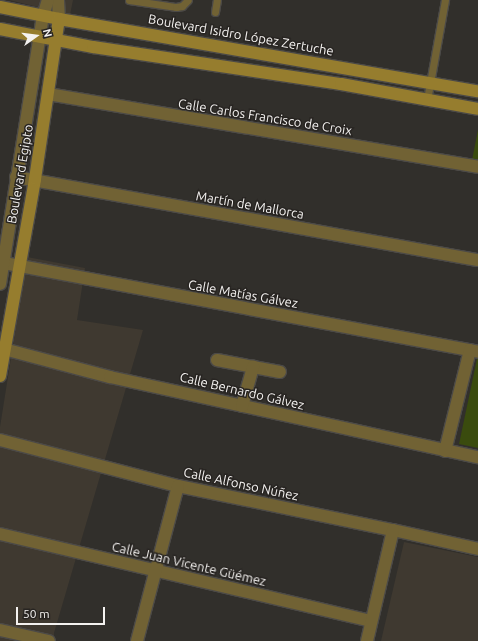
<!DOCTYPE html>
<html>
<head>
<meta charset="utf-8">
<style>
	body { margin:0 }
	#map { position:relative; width:478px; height:641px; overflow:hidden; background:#312f2b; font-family:Ubuntu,sans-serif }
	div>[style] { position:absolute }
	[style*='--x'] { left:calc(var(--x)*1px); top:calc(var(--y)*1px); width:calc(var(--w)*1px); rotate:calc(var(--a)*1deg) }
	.built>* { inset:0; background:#3f3930 }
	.green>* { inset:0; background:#3a4b0e }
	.roads { filter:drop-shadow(1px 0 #4c4a47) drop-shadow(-1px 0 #4c4a47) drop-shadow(0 1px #4c4a47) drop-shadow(0 -1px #4c4a47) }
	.lane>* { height:7px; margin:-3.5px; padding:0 3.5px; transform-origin:3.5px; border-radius:3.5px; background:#716234 }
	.street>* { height:12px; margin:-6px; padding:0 6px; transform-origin:6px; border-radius:6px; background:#716234 }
	.secondary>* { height:12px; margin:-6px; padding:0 6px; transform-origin:6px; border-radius:6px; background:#967d2e }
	span { translate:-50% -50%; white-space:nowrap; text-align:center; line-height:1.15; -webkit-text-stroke:3px #282522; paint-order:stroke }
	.street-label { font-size:13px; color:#f4f2f0 }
	.north { position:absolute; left:16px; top:16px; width:40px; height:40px; -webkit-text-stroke:3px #282522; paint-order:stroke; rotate:76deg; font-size:11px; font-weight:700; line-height:16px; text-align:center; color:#f4f2f0 }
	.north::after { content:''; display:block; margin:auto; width:14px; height:18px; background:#f4f2f0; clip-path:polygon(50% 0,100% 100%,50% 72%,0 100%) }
	.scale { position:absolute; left:16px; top:607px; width:89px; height:18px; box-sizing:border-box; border:2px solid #f4f2f0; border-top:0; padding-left:5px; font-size:12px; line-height:14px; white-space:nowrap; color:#f4f2f0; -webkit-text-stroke:3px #282522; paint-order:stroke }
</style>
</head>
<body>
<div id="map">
	<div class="built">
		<i style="clip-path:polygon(9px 0,73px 0,70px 15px)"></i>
		<i style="clip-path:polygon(27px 257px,85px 268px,77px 320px,143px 330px,54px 633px,54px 641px,0 641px,0 427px)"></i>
		<i style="clip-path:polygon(404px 542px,478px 557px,478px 641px,381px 641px)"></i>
	</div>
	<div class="green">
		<i style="clip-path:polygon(478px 130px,478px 161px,472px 160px)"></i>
		<i style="clip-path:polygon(477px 359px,478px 359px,478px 448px,459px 444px)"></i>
	</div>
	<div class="roads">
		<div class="lane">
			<i style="--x:129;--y:0;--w:48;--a:8.5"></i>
			<i style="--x:176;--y:7;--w:6;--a:-9"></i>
			<i style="--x:182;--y:6;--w:8;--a:-45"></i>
			<i style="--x:215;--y:12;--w:12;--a:-81"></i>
			<i style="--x:427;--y:100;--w:102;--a:-79.8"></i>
		</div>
		<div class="street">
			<i style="--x:58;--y:0;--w:19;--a:87"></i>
			<i style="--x:48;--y:94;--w:436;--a:9.6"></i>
			<i style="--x:16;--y:177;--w:469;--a:10.2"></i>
			<i style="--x:4;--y:263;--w:482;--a:10.6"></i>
			<i style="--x:0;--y:284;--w:271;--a:-80.9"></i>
			<i style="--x:43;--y:16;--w:17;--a:-73"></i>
			<i style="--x:0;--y:348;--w:114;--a:14.8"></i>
			<i style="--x:110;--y:377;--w:377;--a:12.3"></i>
			<i style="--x:217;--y:360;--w:64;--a:10.8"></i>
			<i style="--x:242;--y:406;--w:41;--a:-74.2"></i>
			<i style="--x:0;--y:440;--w:184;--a:14.5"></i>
			<i style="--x:178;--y:486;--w:219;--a:11.6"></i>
			<i style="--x:393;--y:530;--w:87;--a:12.6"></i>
			<i style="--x:445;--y:451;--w:104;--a:-76.1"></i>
			<i style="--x:0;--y:534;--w:381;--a:13.2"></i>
			<i style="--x:0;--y:630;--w:50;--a:12.7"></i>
			<i style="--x:137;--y:641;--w:160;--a:-75.2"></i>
			<i style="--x:367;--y:641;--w:114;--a:-76.8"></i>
		</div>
		<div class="secondary">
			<i style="--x:0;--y:7;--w:60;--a:11.5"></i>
			<i style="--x:59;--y:19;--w:425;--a:9.8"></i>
			<i style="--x:0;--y:29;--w:95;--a:11"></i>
			<i style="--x:93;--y:47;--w:251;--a:8.5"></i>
			<i style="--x:341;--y:84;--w:139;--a:10.3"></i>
			<i style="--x:0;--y:376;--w:200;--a:-79.9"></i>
			<i style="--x:35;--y:179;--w:162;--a:-81.5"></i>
		</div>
	</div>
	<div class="street-label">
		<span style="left:241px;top:35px;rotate:10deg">Boulevard Isidro López Zertuche</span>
		<span style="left:265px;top:117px;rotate:9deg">Calle Carlos Francisco de Croix</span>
		<span style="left:20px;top:174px;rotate:-80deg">Boulevard Egipto</span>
		<span style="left:250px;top:205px;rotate:10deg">Martín de Mallorca</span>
		<span style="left:243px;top:294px;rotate:10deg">Calle Matías Gálvez</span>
		<span style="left:242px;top:391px;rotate:13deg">Calle Bernardo Gálvez</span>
		<span style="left:241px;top:484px;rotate:12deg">Calle Alfonso Núñez</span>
		<span style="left:189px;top:564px;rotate:13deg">Calle Juan Vicente Güémez</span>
	</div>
	<div class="north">N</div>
	<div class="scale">50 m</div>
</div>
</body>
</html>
